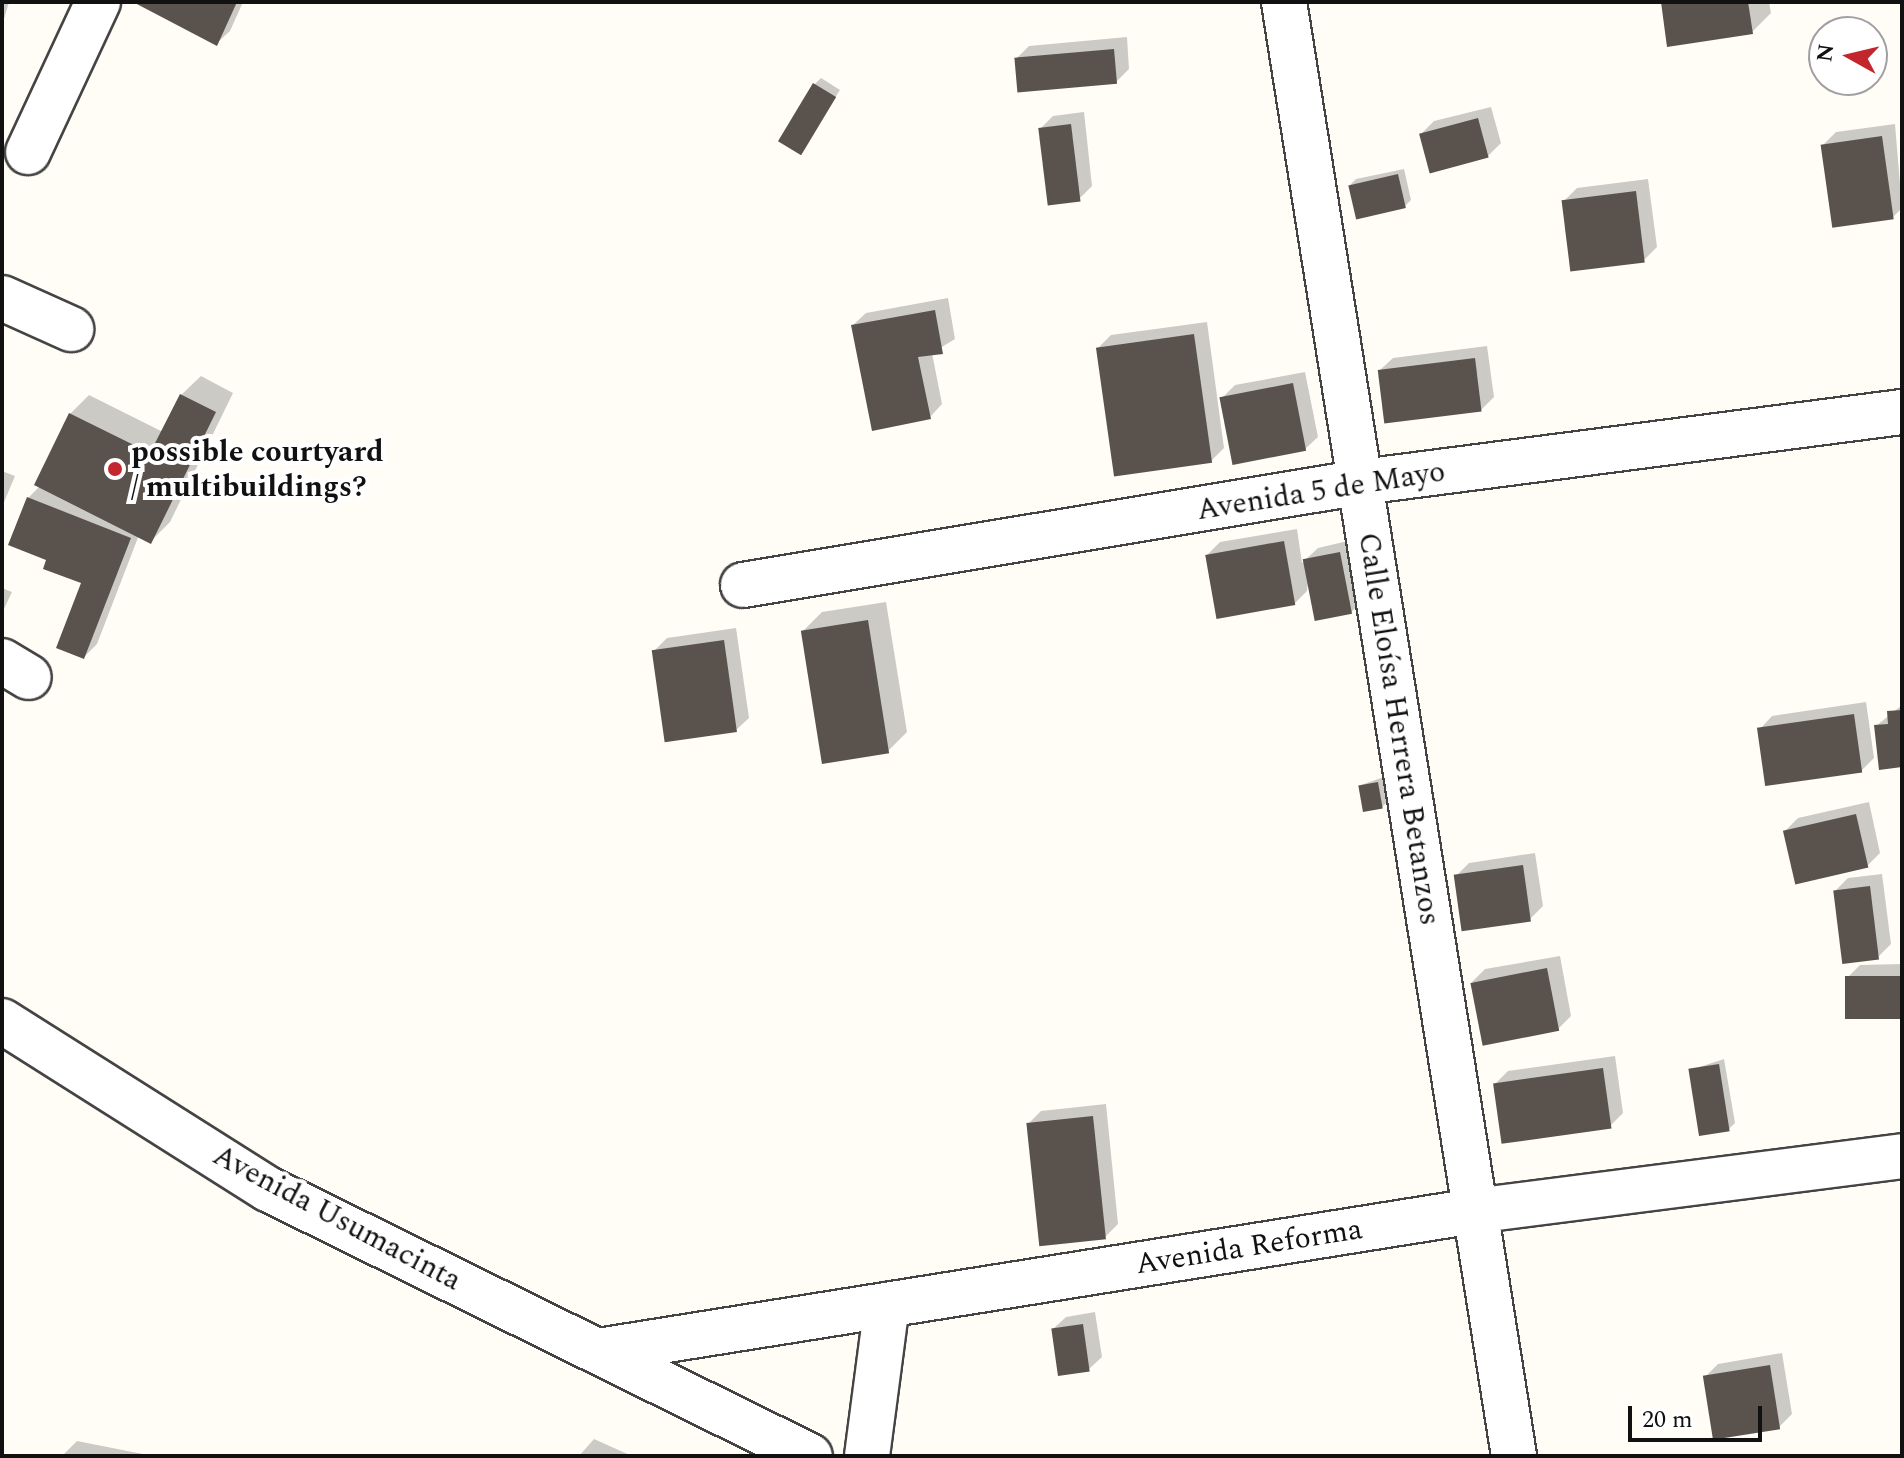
<!DOCTYPE html>
<html>
<head>
<meta charset="utf-8">
<style>
	body { margin:0 }
	#map { position:relative; width:1904px; height:1458px; overflow:hidden; background:#fffdf5; font-family:Spectral,serif }
	div>[style] { position:absolute }
	[style*='--x'] { left:calc(var(--x)*1px); top:calc(var(--y)*1px); width:calc(var(--w)*1px); rotate:calc(var(--a)*1deg) }
	.shadow>* { inset:0; background:#0003 }
	.building>* { inset:0; background:#5a524d; transform-origin:0 0 }
	.roads { filter:drop-shadow(2px 0 #444) drop-shadow(-2px 0 #444) drop-shadow(0 2px #444) drop-shadow(0 -2px #444) }
	.minor>* { height:44px; margin:-22px; padding:0 22px; transform-origin:22px; border-radius:22px; background:#fff }
	.dots>* { width:22px; height:22px; translate:-50% -50%; box-sizing:border-box; border:4px solid #fff; border-radius:50% }
	span { translate:-50% -50%; white-space:nowrap; text-align:center; line-height:1.15; -webkit-text-stroke:8px #fff; paint-order:stroke }
	.poi-label { font-size:30px; color:#111; font-weight:700 }
	.left { translate:0 -50%; text-align:left }
	.street-label { font-size:30px; color:#111 }
	.frame { position:absolute; inset:0; border:4px solid #111; pointer-events:none }
	.north { position:absolute; left:1808px; top:16px; width:80px; height:80px; box-sizing:border-box; background:#fff; border:2px solid #a0a0a0; border-radius:50%; rotate:278deg; font-size:22px; font-weight:700; line-height:32px; text-align:center; color:#111 }
	.north::after { content:''; display:block; margin:auto; width:28px; height:36px; background:#c4262e; clip-path:polygon(50% 0,100% 100%,50% 72%,0 100%) }
	.scale { position:absolute; left:1628px; top:1406px; width:134px; height:36px; box-sizing:border-box; border:4px solid #111; border-top:0; padding-left:10px; font-size:24px; line-height:28px; white-space:nowrap; color:#111; -webkit-text-stroke:6px #fff; paint-order:stroke }
</style>
</head>
<body>
<div id="map">
	<div class="shadow">
		<i style="clip-path:polygon(2px 2px,9px 2px,2px 26px)"></i>
		<i style="clip-path:polygon(135px 2px,243px 2px,230px 31px,217px 43px)"></i>
		<i style="clip-path:polygon(1663px 2px,1769px 2px,1771px 13px,1752px 32px)"></i>
		<i style="clip-path:polygon(1127px 37px,1129px 69px,1116px 82px,1016px 59px,1029px 46px)"></i>
		<i style="clip-path:polygon(821px 78px,840px 90px,799px 153px,815px 84px)"></i>
		<i style="clip-path:polygon(1491px 107px,1501px 143px,1488px 156px,1421px 134px,1434px 121px)"></i>
		<i style="clip-path:polygon(1084px 112px,1092px 186px,1079px 199px,1040px 129px,1053px 116px)"></i>
		<i style="clip-path:polygon(1895px 124px,1902px 208px,1892px 218px,1823px 145px,1836px 132px)"></i>
		<i style="clip-path:polygon(1404px 169px,1411px 200px,1405px 206px,1350px 185px,1356px 179px)"></i>
		<i style="clip-path:polygon(1648px 179px,1657px 247px,1644px 260px,1564px 201px,1577px 188px)"></i>
		<i style="clip-path:polygon(948px 298px,955px 339px,932px 353px,942px 404px,930px 417px,853px 325px,866px 313px)"></i>
		<i style="clip-path:polygon(1207px 322px,1224px 448px,1211px 461px,1098px 348px,1111px 335px)"></i>
		<i style="clip-path:polygon(1487px 346px,1494px 397px,1481px 410px,1380px 370px,1393px 358px)"></i>
		<i style="clip-path:polygon(1305px 372px,1318px 437px,1305px 449px,1222px 398px,1235px 385px)"></i>
		<i style="clip-path:polygon(201px 376px,233px 393px,170px 522px,151px 541px,139px 535px,97px 644px,84px 657px,83px 582px,48px 559px,28px 498px,40px 486px,70px 414px,89px 395px,163px 432px,181px 395px)"></i>
		<i style="clip-path:polygon(2px 471px,15px 476px,2px 507px)"></i>
		<i style="clip-path:polygon(1297px 529px,1302px 563px,1318px 548px,1352px 540px,1364px 600px,1351px 612px,1308px 580px,1307px 591px,1294px 604px,1207px 555px,1220px 542px)"></i>
		<i style="clip-path:polygon(2px 588px,12px 592px,2px 613px)"></i>
		<i style="clip-path:polygon(886px 602px,907px 732px,888px 751px,803px 631px,822px 612px)"></i>
		<i style="clip-path:polygon(736px 628px,749px 718px,736px 730px,654px 651px,667px 638px)"></i>
		<i style="clip-path:polygon(1866px 702px,1874px 758px,1861px 771px,1760px 729px,1772px 716px)"></i>
		<i style="clip-path:polygon(1902px 705px,1902px 765px,1876px 726px)"></i>
		<i style="clip-path:polygon(1384px 777px,1388px 801px,1382px 807px,1361px 785px)"></i>
		<i style="clip-path:polygon(1869px 802px,1880px 853px,1867px 866px,1785px 831px,1798px 818px)"></i>
		<i style="clip-path:polygon(1535px 853px,1543px 906px,1530px 919px,1456px 876px,1469px 863px)"></i>
		<i style="clip-path:polygon(1882px 874px,1891px 944px,1878px 957px,1835px 891px,1848px 878px)"></i>
		<i style="clip-path:polygon(1560px 956px,1571px 1016px,1558px 1029px,1472px 982px,1485px 969px)"></i>
		<i style="clip-path:polygon(1902px 964px,1902px 1017px,1847px 978px,1860px 965px)"></i>
		<i style="clip-path:polygon(1615px 1056px,1623px 1113px,1610px 1126px,1495px 1084px,1508px 1071px)"></i>
		<i style="clip-path:polygon(1724px 1059px,1735px 1123px,1729px 1129px,1690px 1070px)"></i>
		<i style="clip-path:polygon(1106px 1104px,1118px 1224px,1105px 1237px,1028px 1124px,1041px 1111px)"></i>
		<i style="clip-path:polygon(1095px 1312px,1102px 1357px,1089px 1369px,1053px 1329px,1066px 1317px)"></i>
		<i style="clip-path:polygon(1782px 1353px,1792px 1414px,1779px 1427px,1705px 1377px,1718px 1364px)"></i>
		<i style="clip-path:polygon(594px 1439px,632px 1456px,579px 1456px)"></i>
		<i style="clip-path:polygon(77px 1441px,153px 1456px,62px 1456px)"></i>
	</div>
	<div class="building">
		<i style="clip-path:polygon(133px 2px,237px 2px,217px 46px)"></i>
		<i style="clip-path:polygon(1661px 2px,1748px 2px,1753px 34px,1667px 47px)"></i>
		<i style="left:1114px;top:49px;width:35px;height:100px;rotate:85deg"></i>
		<i style="left:813px;top:83px;width:27px;height:68px;rotate:31deg"></i>
		<i style="left:1478px;top:118px;width:41px;height:61px;rotate:75deg"></i>
		<i style="left:1071px;top:124px;width:78px;height:33px;rotate:83deg"></i>
		<i style="left:1882px;top:136px;width:84px;height:62px;rotate:82deg"></i>
		<i style="left:1398px;top:174px;width:35px;height:51px;rotate:77deg"></i>
		<i style="left:1636px;top:191px;width:72px;height:75px;rotate:83deg"></i>
		<i style="clip-path:polygon(935px 310px,943px 354px,918px 357px,931px 419px,872px 431px,851px 325px)"></i>
		<i style="left:1194px;top:334px;width:130px;height:99px;rotate:82deg"></i>
		<i style="left:1475px;top:358px;width:54px;height:98px;rotate:83deg"></i>
		<i style="left:1293px;top:383px;width:69px;height:75px;rotate:79deg"></i>
		<i style="clip-path:polygon(180px 394px,216px 412px,151px 544px,34px 485px,69px 413px,150px 453px)"></i>
		<i style="clip-path:polygon(27px 497px,131px 538px,84px 659px,56px 648px,81px 583px,43px 569px,46px 560px,8px 545px)"></i>
		<i style="left:1284px;top:541px;width:65px;height:80px;rotate:80deg"></i>
		<i style="left:1340px;top:552px;width:63px;height:38px;rotate:79deg"></i>
		<i style="left:868px;top:620px;width:135px;height:68px;rotate:81deg"></i>
		<i style="left:724px;top:640px;width:93px;height:73px;rotate:82deg"></i>
		<i style="clip-path:polygon(1902px 710px,1902px 767px,1879px 770px,1874px 725px,1888px 724px,1887px 711px)"></i>
		<i style="left:1854px;top:714px;width:59px;height:98px;rotate:82deg"></i>
		<i style="left:1378px;top:782px;width:27px;height:20px;rotate:80deg"></i>
		<i style="left:1856px;top:814px;width:55px;height:75px;rotate:77deg"></i>
		<i style="left:1523px;top:865px;width:57px;height:70px;rotate:82deg"></i>
		<i style="left:1870px;top:886px;width:74px;height:37px;rotate:83deg"></i>
		<i style="left:1547px;top:968px;width:64px;height:78px;rotate:79deg"></i>
		<i style="left:1902px;top:976px;width:43px;height:57px;rotate:90deg"></i>
		<i style="left:1719px;top:1064px;width:68px;height:31px;rotate:81deg"></i>
		<i style="left:1603px;top:1068px;width:61px;height:111px;rotate:82deg"></i>
		<i style="left:1093px;top:1116px;width:124px;height:67px;rotate:84deg"></i>
		<i style="left:1083px;top:1324px;width:48px;height:32px;rotate:82deg"></i>
		<i style="left:1770px;top:1365px;width:65px;height:68px;rotate:81deg"></i>
	</div>
	<div class="roads">
		<div class="minor">
			<i style="--x:1284;--y:2;--w:1472;--a:81.01"></i>
			<i style="--x:28;--y:152;--w:166;--a:-65"></i>
			<i style="--x:2;--y:298;--w:76;--a:24.2"></i>
			<i style="--x:743;--y:585;--w:628;--a:-9.45"></i>
			<i style="--x:1362;--y:482;--w:545;--a:-7.39"></i>
			<i style="--x:2;--y:661;--w:31;--a:31"></i>
			<i style="--x:2;--y:1021;--w:315;--a:32.3"></i>
			<i style="--x:268;--y:1189;--w:604;--a:26.23"></i>
			<i style="--x:598;--y:1351;--w:887;--a:-9.08"></i>
			<i style="--x:1474;--y:1211;--w:432;--a:-7.3"></i>
			<i style="--x:867;--y:1456;--w:152;--a:-82.5"></i>
		</div>
	</div>
	<div class="dots">
		<i style="left:115px;top:469px;background:#c4262e"></i>
	</div>
	<div class="poi-label">
		<span class="left" style="left:131px;top:469px">possible courtyard<br>/ multibuildings?</span>
	</div>
	<div class="street-label">
		<span style="left:1321px;top:491px;rotate:-9deg">Avenida 5 de Mayo</span>
		<span style="left:1399px;top:729px;rotate:81deg">Calle Eloísa Herrera Betanzos</span>
		<span style="left:337px;top:1218px;rotate:28deg">Avenida Usumacinta</span>
		<span style="left:1249px;top:1247px;rotate:-9deg">Avenida Reforma</span>
	</div>
	<div class="frame"></div>
	<div class="north">N</div>
	<div class="scale">20 m</div>
</div>
</body>
</html>
